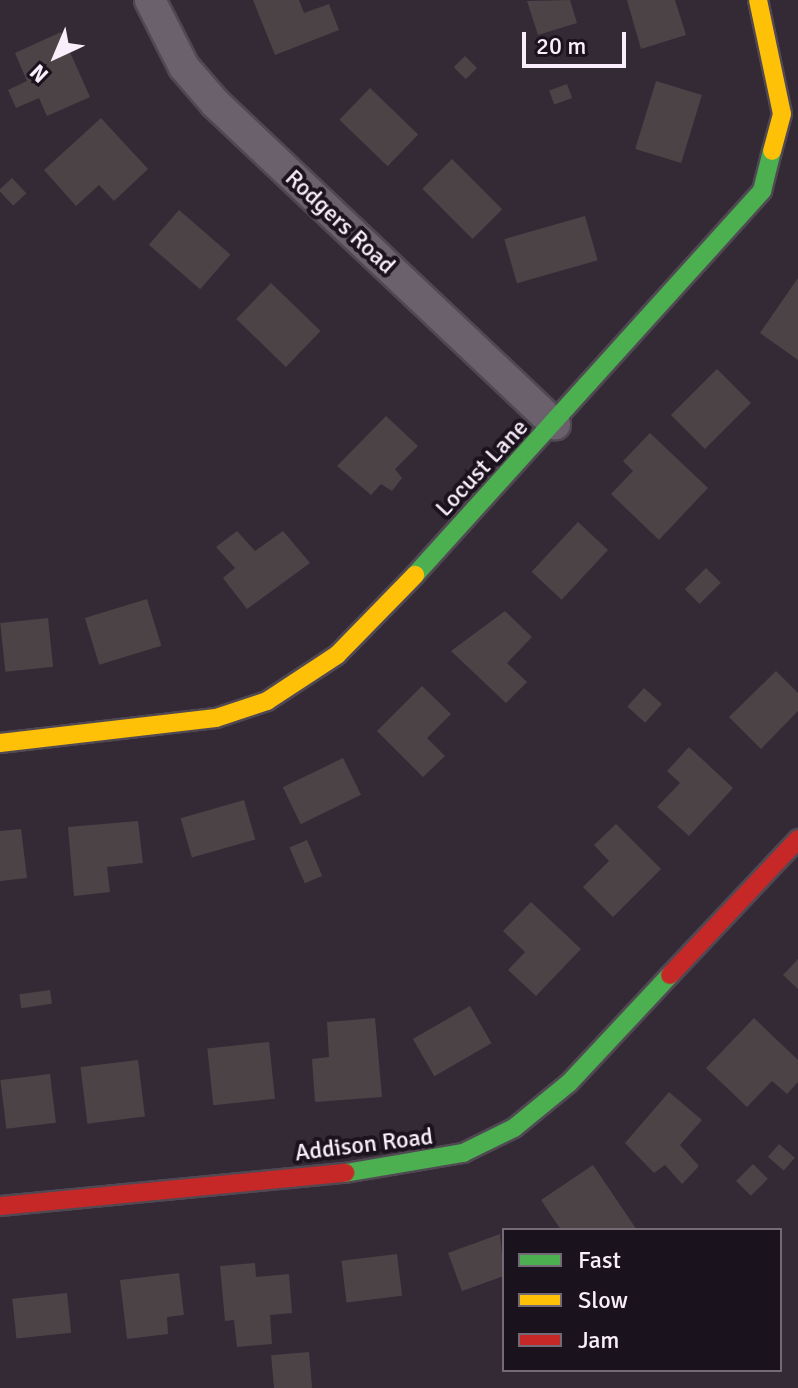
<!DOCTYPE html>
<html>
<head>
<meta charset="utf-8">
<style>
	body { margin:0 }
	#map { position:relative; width:798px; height:1388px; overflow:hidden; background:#342a36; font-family:Signika,sans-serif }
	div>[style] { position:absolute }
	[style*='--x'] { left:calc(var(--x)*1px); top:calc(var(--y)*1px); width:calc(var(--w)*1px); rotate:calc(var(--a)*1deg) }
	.building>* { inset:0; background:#4c4346; transform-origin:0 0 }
	.roads { filter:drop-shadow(2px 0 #504852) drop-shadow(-2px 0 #504852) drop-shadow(0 2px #504852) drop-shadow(0 -2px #504852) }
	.street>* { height:30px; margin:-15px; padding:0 15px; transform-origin:15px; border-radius:15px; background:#6a616c }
	.fast>* { height:18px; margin:-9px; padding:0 9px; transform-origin:9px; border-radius:9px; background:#4caf50 }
	.slow>* { height:18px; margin:-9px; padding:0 9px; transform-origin:9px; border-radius:9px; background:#ffc107 }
	.jam>* { height:18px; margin:-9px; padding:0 9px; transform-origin:9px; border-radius:9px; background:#c62828 }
	span { translate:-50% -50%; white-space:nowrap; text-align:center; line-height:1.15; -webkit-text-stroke:8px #1a121c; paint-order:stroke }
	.street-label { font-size:24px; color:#faeefd }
	.legend { position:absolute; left:502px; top:1228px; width:280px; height:144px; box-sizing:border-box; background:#1a121c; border:2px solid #746a76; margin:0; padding:10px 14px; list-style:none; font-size:24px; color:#faeefd }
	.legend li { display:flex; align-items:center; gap:16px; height:40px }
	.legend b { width:40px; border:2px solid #746a76 }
	.north { position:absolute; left:16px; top:16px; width:80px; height:80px; -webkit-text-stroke:6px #1a121c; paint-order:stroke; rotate:224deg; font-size:22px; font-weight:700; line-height:32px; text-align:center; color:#faeefd }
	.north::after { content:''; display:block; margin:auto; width:28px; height:36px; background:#faeefd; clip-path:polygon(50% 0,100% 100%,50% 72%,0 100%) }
	.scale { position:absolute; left:522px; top:32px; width:104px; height:36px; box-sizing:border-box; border:4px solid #faeefd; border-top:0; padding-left:10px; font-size:24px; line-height:28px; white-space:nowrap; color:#faeefd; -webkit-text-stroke:6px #1a121c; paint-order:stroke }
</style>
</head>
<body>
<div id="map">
	<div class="building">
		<i style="clip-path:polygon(253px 0,299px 0,304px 13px,329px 4px,339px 30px,275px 55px)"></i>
		<i style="clip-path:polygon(570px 0,577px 23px,538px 35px,527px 1px)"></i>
		<i style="clip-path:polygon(627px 0,675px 0,686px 35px,641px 49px)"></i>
		<i style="clip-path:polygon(61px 32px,90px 97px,47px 116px,39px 98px,16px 108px,8px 90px,27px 81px,15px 53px)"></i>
		<i style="left:465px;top:56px;width:17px;height:16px;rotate:45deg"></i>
		<i style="left:656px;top:81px;width:48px;height:71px;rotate:17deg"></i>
		<i style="left:567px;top:84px;width:15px;height:19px;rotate:70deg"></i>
		<i style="left:370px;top:88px;width:67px;height:44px;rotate:44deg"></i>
		<i style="clip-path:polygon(101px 118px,148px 169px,114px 201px,99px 185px,76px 206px,44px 170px)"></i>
		<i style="left:452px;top:159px;width:71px;height:42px;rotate:45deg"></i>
		<i style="left:12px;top:178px;width:21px;height:18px;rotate:47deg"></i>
		<i style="left:179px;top:210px;width:68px;height:46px;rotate:41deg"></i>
		<i style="left:585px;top:216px;width:46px;height:84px;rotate:74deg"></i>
		<i style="clip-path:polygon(798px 278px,798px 360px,760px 333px)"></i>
		<i style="left:271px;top:283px;width:69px;height:50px;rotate:44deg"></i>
		<i style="left:717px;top:369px;width:48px;height:65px;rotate:45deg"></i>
		<i style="clip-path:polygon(386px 416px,418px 446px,395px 469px,402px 478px,392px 491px,381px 484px,371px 495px,337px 466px)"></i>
		<i style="clip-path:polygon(650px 433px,708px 488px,659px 540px,611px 494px,633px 471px,623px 461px)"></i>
		<i style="left:578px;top:522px;width:41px;height:68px;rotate:43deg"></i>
		<i style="clip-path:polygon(237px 531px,255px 551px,283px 531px,310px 563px,247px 609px,223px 578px,235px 568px,216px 547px)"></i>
		<i style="left:706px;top:568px;width:21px;height:30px;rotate:45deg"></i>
		<i style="left:147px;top:599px;width:49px;height:65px;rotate:73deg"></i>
		<i style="clip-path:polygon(505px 611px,532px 637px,507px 663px,527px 682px,506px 703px,451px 651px)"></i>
		<i style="left:48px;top:618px;width:49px;height:48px;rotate:84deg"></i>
		<i style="clip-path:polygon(776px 671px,798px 693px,798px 711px,761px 749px,729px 717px)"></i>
		<i style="clip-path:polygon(422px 686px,451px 714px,427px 738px,445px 756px,423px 777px,377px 731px)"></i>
		<i style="left:644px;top:688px;width:24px;height:25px;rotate:42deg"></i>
		<i style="clip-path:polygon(689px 747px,733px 788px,689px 836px,657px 807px,680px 783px,667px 771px)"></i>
		<i style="left:343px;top:758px;width:41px;height:67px;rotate:64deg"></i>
		<i style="left:244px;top:800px;width:41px;height:66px;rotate:74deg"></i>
		<i style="clip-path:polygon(138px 821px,143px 863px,107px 867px,110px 892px,74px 896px,68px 827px)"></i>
		<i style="clip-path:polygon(616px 824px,661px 869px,613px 917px,583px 887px,609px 861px,594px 845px)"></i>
		<i style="clip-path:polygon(21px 829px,27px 878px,0 881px,0 831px)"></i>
		<i style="left:307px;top:840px;width:39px;height:19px;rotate:67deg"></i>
		<i style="clip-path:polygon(531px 902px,581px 949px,536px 996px,508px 970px,525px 952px,503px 931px)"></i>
		<i style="clip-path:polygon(798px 959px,798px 989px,783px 975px)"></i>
		<i style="left:50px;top:990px;width:14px;height:31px;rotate:82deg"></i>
		<i style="left:470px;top:1006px;width:43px;height:66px;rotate:60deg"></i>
		<i style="clip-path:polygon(375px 1018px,382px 1097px,315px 1102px,312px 1059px,329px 1057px,327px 1022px)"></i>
		<i style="clip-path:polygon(754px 1018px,798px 1060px,798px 1082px,787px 1094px,772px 1081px,747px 1107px,706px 1068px)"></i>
		<i style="left:269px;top:1042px;width:57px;height:62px;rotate:84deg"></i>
		<i style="left:138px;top:1060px;width:57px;height:58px;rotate:83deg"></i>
		<i style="left:50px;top:1074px;width:49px;height:50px;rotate:83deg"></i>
		<i style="clip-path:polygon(669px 1092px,702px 1120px,680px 1145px,699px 1166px,682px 1184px,665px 1165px,654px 1173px,625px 1143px)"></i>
		<i style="left:779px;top:1144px;width:21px;height:17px;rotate:41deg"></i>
		<i style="left:753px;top:1164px;width:21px;height:24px;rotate:45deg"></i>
		<i style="clip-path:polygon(593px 1165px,637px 1230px,561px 1230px,541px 1200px)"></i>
		<i style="clip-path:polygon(500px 1234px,504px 1276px,462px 1291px,448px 1253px)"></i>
		<i style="left:397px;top:1254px;width:42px;height:56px;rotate:83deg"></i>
		<i style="clip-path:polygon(255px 1263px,256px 1277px,289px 1274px,292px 1313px,270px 1315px,272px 1344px,237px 1347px,234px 1320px,225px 1321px,220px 1266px)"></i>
		<i style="clip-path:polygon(179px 1273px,184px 1315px,167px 1317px,168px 1334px,127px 1339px,120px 1280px)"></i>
		<i style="left:67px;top:1293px;width:40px;height:55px;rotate:84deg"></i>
		<i style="left:309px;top:1352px;width:36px;height:38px;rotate:85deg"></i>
	</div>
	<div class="roads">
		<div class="street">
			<i style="--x:150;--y:0;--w:75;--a:63.1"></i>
			<i style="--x:184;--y:67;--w:48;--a:49.3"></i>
			<i style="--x:215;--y:103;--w:468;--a:43.4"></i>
		</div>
		<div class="fast">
			<i style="--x:415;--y:575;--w:518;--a:-47.9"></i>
			<i style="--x:762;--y:191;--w:41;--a:-76"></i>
			<i style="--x:345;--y:1173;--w:120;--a:-9.6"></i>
			<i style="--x:463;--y:1153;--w:57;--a:-26.1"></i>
			<i style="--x:514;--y:1128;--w:71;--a:-39.3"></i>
			<i style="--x:569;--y:1083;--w:148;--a:-46.9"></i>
		</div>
		<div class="slow">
			<i style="--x:758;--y:0;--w:116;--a:78.1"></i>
			<i style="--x:782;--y:114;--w:38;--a:105"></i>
			<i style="--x:0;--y:743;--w:217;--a:-6.6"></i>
			<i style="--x:216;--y:718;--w:54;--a:-18.4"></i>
			<i style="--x:267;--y:701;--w:84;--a:-33.3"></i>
			<i style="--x:337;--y:655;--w:112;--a:-45.7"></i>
		</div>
		<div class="jam">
			<i style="--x:670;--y:975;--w:187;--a:-46.7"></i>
			<i style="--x:0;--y:1206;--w:347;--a:-5.5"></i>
		</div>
	</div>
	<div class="street-label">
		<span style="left:340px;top:222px;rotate:43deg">Rodgers Road</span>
		<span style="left:482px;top:468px;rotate:-47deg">Locust Lane</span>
		<span style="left:364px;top:1145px;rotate:-7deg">Addison Road</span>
	</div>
	<ul class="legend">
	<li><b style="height:10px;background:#4caf50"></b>Fast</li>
	<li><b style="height:10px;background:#ffc107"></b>Slow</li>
	<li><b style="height:10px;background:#c62828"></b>Jam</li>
	</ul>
	<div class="north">N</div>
	<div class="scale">20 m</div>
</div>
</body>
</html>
